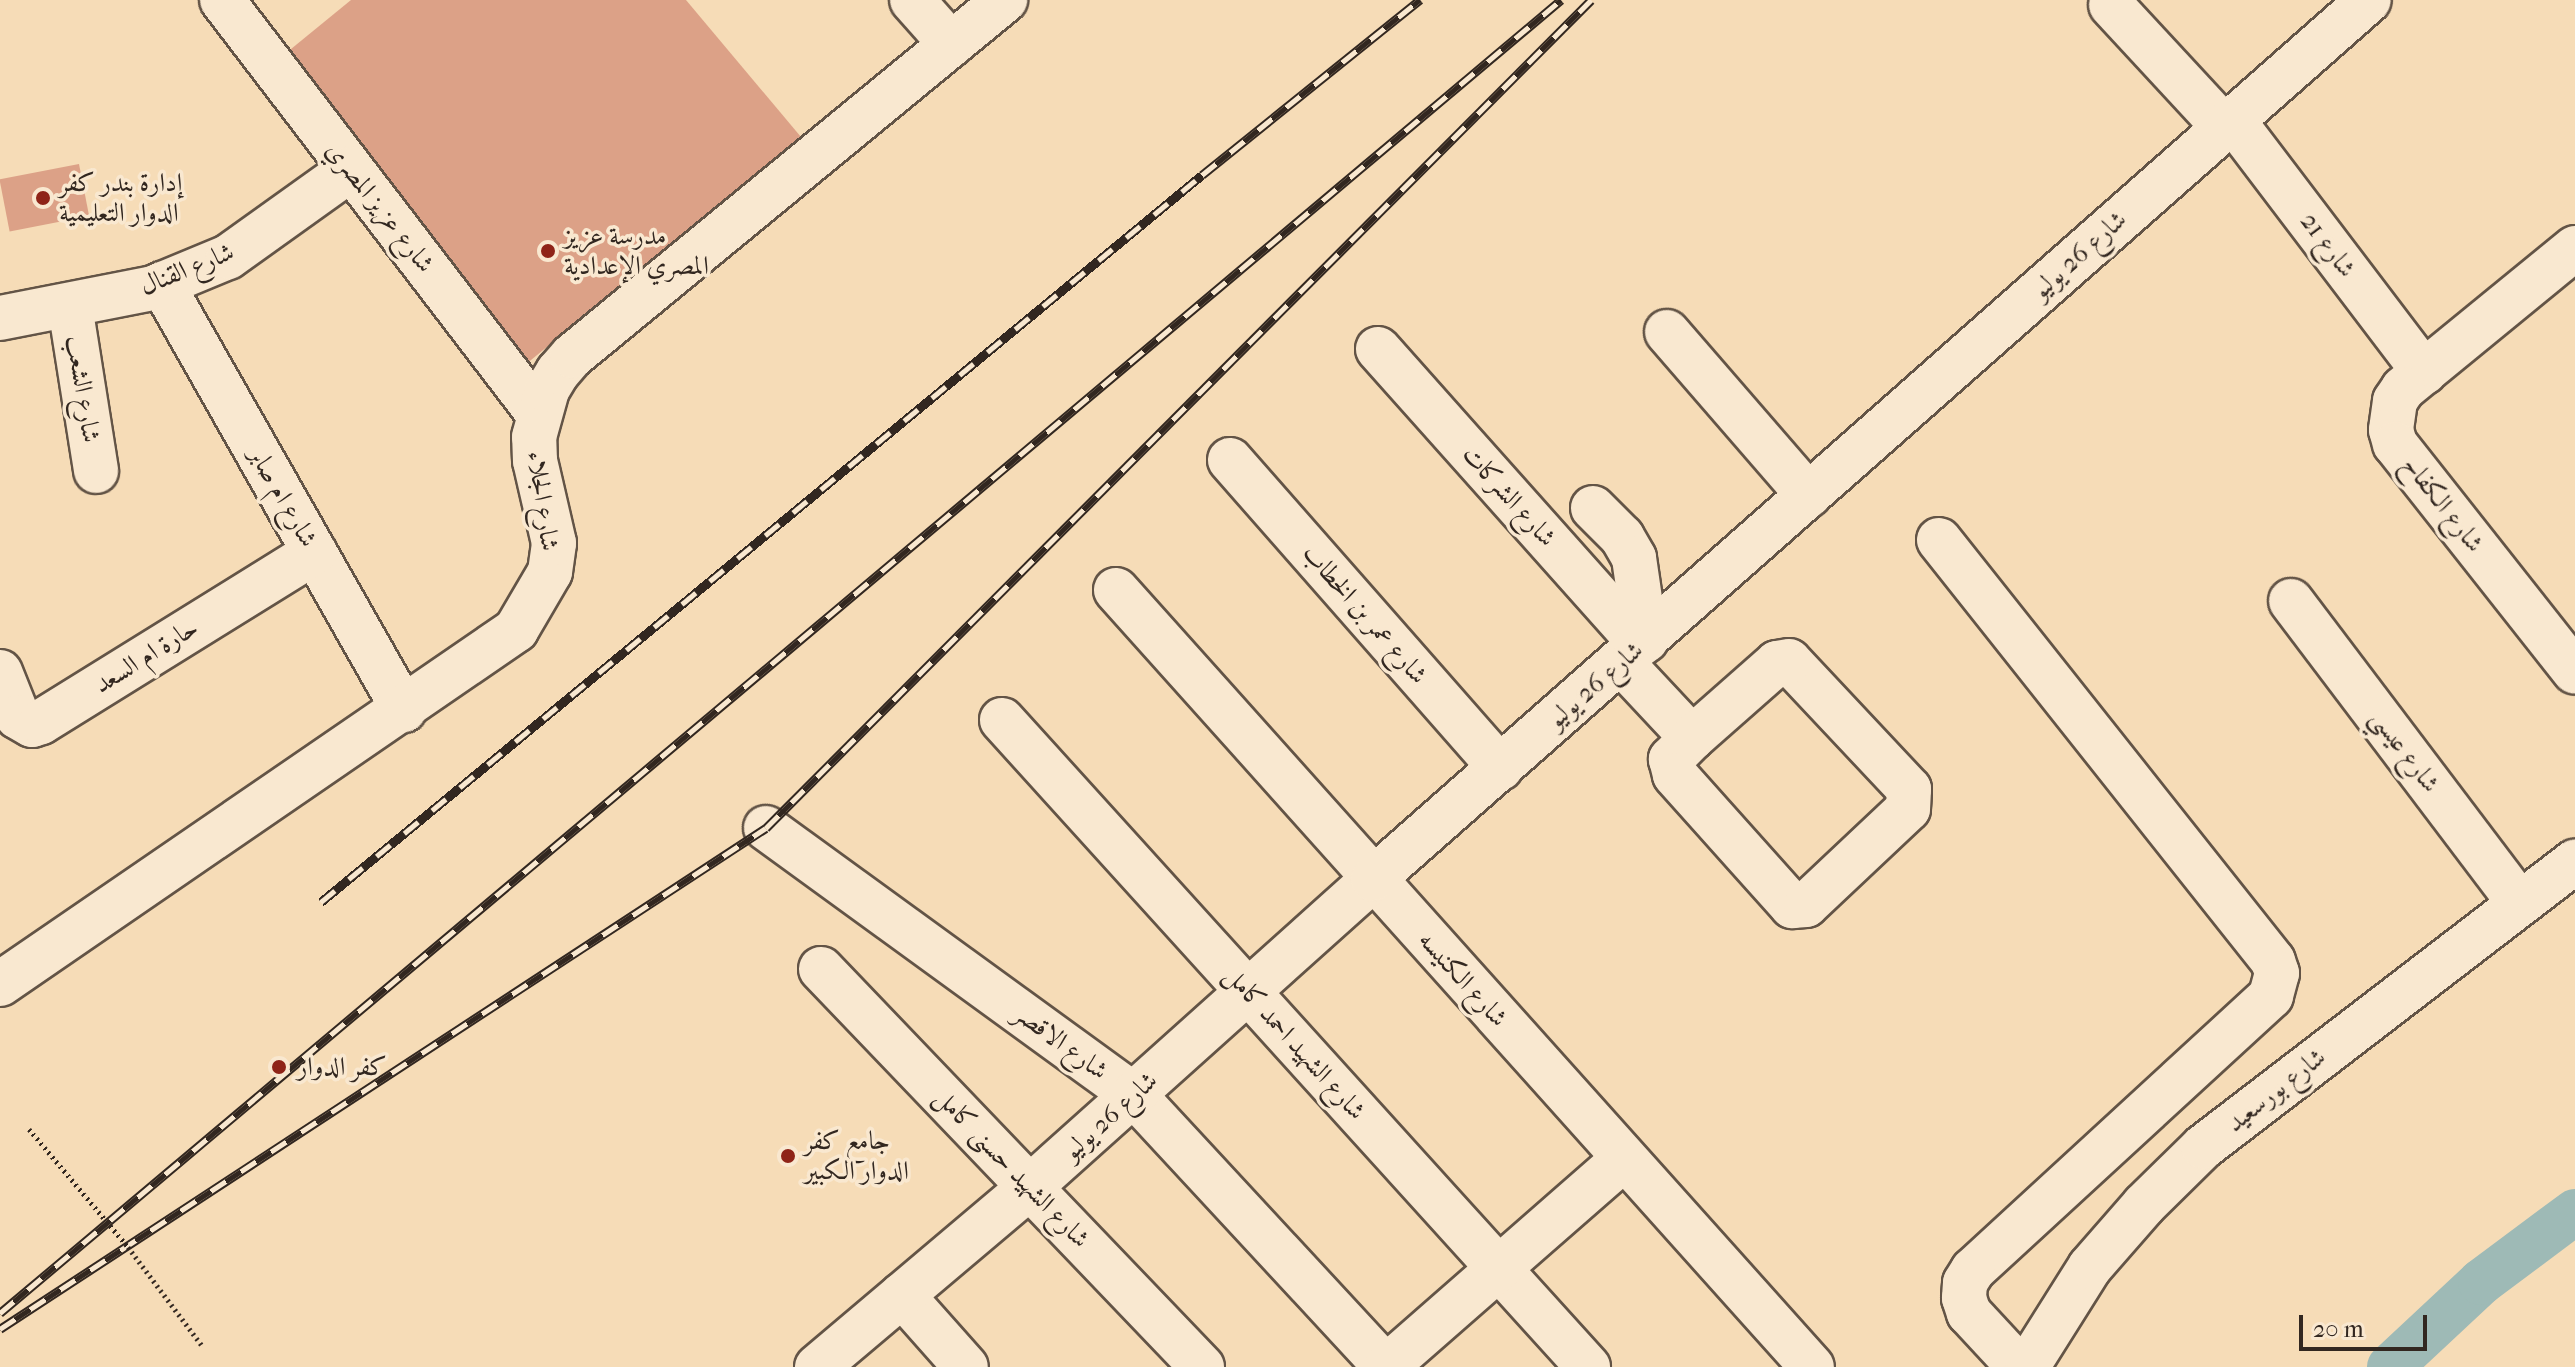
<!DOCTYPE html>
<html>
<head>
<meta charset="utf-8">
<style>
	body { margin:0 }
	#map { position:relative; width:2575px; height:1367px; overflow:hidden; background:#f6dcb7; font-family:"IM FELL French Canon",Amiri,serif }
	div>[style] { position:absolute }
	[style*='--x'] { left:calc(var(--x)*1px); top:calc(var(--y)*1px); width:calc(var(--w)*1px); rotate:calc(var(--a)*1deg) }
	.canal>* { height:46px; margin:-23px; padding:0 23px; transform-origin:23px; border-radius:23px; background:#9ebab6 }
	.building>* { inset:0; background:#dca187; transform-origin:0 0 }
	.roads { filter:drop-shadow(2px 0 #635446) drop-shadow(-2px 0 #635446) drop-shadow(0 2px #635446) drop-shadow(0 -2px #635446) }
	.minor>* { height:44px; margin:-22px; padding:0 22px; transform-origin:22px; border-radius:22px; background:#f9e8d0 }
	.rail>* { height:9px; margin-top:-4.5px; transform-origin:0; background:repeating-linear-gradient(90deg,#f9e8d0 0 18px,#322720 0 36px); box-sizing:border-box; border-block:2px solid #322720 }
	.path-bridge>* { height:5px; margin-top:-2.5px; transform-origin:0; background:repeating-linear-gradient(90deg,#322720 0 2px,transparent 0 6px) }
	.dots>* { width:22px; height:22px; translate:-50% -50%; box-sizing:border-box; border:4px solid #f9e8d0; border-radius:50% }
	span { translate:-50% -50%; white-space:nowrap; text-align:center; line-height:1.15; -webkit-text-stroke:7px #f9e8d0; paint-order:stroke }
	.poi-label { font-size:26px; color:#322720 }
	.left { translate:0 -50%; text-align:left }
	.street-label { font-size:26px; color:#322720 }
	.scale { position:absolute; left:2299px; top:1315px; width:128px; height:36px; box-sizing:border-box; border:4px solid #322720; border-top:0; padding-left:10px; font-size:24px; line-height:28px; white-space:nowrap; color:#322720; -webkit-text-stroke:6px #f9e8d0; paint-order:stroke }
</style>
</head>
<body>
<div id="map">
	<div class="canal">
		<i style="--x:2390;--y:1367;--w:125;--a:-43"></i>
		<i style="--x:2481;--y:1282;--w:117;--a:-36.7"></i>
	</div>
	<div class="building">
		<i style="clip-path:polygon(351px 0,686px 0,801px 137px,525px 365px,280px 58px)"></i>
		<i style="left:79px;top:164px;width:53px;height:81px;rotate:79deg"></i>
	</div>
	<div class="roads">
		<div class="minor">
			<i style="--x:222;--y:0;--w:520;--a:52.58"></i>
			<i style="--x:912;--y:0;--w:59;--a:48.4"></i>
			<i style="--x:2111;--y:5;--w:165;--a:47.2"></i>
			<i style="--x:2232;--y:119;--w:318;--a:52.8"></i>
			<i style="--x:2575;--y:248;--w:222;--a:140.7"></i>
			<i style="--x:2403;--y:389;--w:14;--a:124"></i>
			<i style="--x:2395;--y:401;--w:29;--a:98"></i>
			<i style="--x:2391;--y:430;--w:15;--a:74"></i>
			<i style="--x:2395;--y:444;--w:290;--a:51.7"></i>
			<i style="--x:162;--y:284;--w:490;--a:60.4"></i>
			<i style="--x:70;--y:306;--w:167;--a:81"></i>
			<i style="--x:0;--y:318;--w:156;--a:-11.1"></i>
			<i style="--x:153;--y:288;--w:81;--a:-22.5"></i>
			<i style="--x:228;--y:257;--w:151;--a:-35.6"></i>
			<i style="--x:1667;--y:332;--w:216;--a:49.1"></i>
			<i style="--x:1378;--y:349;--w:395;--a:48.3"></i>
			<i style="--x:1230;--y:460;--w:410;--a:48.7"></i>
			<i style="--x:1593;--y:508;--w:41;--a:45"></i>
			<i style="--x:1622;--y:537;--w:24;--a:60"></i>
			<i style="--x:1634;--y:558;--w:83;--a:81.7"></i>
			<i style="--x:1939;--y:540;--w:537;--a:51.57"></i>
			<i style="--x:2273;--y:961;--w:13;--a:72"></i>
			<i style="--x:2277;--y:973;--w:24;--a:105"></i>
			<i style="--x:2271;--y:996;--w:405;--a:137.4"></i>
			<i style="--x:1973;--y:1270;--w:15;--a:122"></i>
			<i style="--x:1965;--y:1283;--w:15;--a:94"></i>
			<i style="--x:1964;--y:1298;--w:16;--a:72"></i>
			<i style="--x:1969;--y:1313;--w:74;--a:47.2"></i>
			<i style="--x:1116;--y:590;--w:1043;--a:48.15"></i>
			<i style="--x:2291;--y:601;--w:378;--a:52.9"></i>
			<i style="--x:1621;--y:662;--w:104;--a:46.9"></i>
			<i style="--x:1692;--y:738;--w:30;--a:135"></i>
			<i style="--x:1671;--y:759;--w:16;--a:76"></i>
			<i style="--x:1675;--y:775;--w:176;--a:48.2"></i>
			<i style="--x:1792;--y:906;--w:14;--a:-4"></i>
			<i style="--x:1806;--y:905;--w:140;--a:-43.3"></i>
			<i style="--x:1908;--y:809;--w:20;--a:-87"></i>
			<i style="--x:1909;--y:789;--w:175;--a:-133.2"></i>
			<i style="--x:1789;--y:661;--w:12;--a:171"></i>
			<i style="--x:1777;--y:663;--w:113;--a:138.6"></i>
			<i style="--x:0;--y:672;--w:48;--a:68.2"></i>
			<i style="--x:18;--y:717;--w:16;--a:30"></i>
			<i style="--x:32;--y:725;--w:9;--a:-18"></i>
			<i style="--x:41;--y:722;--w:322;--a:-31.8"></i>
			<i style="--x:1002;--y:720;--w:873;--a:47.83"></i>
			<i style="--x:766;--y:828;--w:455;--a:36"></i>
			<i style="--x:1134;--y:1095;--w:371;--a:47.2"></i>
			<i style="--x:1386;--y:1367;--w:316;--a:-41.2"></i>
			<i style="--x:821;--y:969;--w:551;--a:46.25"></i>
			<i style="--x:0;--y:984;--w:626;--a:-34.45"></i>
			<i style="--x:516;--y:630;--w:67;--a:-59.6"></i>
			<i style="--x:550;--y:572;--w:29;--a:-82"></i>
			<i style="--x:554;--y:543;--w:84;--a:-103"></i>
			<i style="--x:535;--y:461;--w:24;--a:-92"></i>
			<i style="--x:534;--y:437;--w:49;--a:-74.5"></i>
			<i style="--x:547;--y:390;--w:21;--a:-59"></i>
			<i style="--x:558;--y:372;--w:21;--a:-49"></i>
			<i style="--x:572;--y:356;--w:561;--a:-39.43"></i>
			<i style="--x:902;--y:1295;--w:96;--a:48.4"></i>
			<i style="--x:817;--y:1367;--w:279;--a:-40.2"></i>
			<i style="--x:1030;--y:1187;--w:461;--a:-41.9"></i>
			<i style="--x:1373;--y:879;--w:1328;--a:-41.43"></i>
			<i style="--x:2027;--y:1367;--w:118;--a:-57.8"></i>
			<i style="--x:2090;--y:1267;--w:82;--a:-48.9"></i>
			<i style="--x:2144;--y:1205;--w:83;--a:-44.5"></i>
			<i style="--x:2203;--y:1147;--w:469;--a:-37.5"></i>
		</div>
	</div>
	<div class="rail">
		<i style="--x:321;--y:902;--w:1142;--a:-39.53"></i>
		<i style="--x:1202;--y:175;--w:280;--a:-38.8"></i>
		<i style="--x:0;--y:1313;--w:2040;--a:-40.07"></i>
		<i style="--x:0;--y:1329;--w:915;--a:-33.19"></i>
		<i style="--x:766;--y:828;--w:1169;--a:-45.1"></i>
	</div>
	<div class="path-bridge">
		<i style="--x:29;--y:1129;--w:154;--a:50"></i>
		<i style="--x:128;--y:1247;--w:125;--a:53.1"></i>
	</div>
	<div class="dots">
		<i style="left:43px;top:198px;background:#8f2418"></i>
		<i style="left:548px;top:251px;background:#8f2418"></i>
		<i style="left:279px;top:1067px;background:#8f2418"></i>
		<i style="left:788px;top:1156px;background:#8f2418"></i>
	</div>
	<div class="poi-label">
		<span class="left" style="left:59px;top:198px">إدارة بندر كفر<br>الدوار التعليمية</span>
		<span class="left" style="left:564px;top:251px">مدرسة عزيز<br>المصري الإعدادية</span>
		<span class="left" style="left:297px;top:1067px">كفر الدوار</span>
		<span class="left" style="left:804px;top:1156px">جامع كفر<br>الدوار الكبير</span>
	</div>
	<div class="street-label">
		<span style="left:380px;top:207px;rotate:52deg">شارع عزيز المصري</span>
		<span style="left:2328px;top:245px;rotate:53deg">شارع 21</span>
		<span style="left:2079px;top:255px;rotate:-42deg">شارع 26 يوليو</span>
		<span style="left:187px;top:269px;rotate:-22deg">شارع القنال</span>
		<span style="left:83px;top:389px;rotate:81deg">شارع الشعب</span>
		<span style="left:1509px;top:496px;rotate:48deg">شارع الشركات</span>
		<span style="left:283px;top:497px;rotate:60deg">شارع ام صابر</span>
		<span style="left:543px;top:501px;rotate:82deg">شارع الجلاء</span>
		<span style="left:2443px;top:504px;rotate:52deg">شارع الكفاح</span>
		<span style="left:1365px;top:614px;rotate:49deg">شارع عمر بن الخطاب</span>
		<span style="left:146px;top:656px;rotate:-32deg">حارة ام السعد</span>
		<span style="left:1595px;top:685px;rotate:-41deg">شارع 26 يوليو</span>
		<span style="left:2405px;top:751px;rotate:53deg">شارع عيسي</span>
		<span style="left:1463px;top:979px;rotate:48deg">شارع الكنيسه</span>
		<span style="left:1061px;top:1042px;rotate:36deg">شارع الاقصر</span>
		<span style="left:1295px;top:1043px;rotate:48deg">شارع الشهيد احمد كامل</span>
		<span style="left:2276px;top:1090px;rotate:-38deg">شارع بورسعيد</span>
		<span style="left:1110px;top:1116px;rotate:-42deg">شارع 26 يوليو</span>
		<span style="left:1012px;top:1168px;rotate:46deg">شارع الشهيد حسنى كامل</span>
	</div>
	<div class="scale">20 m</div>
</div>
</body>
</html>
